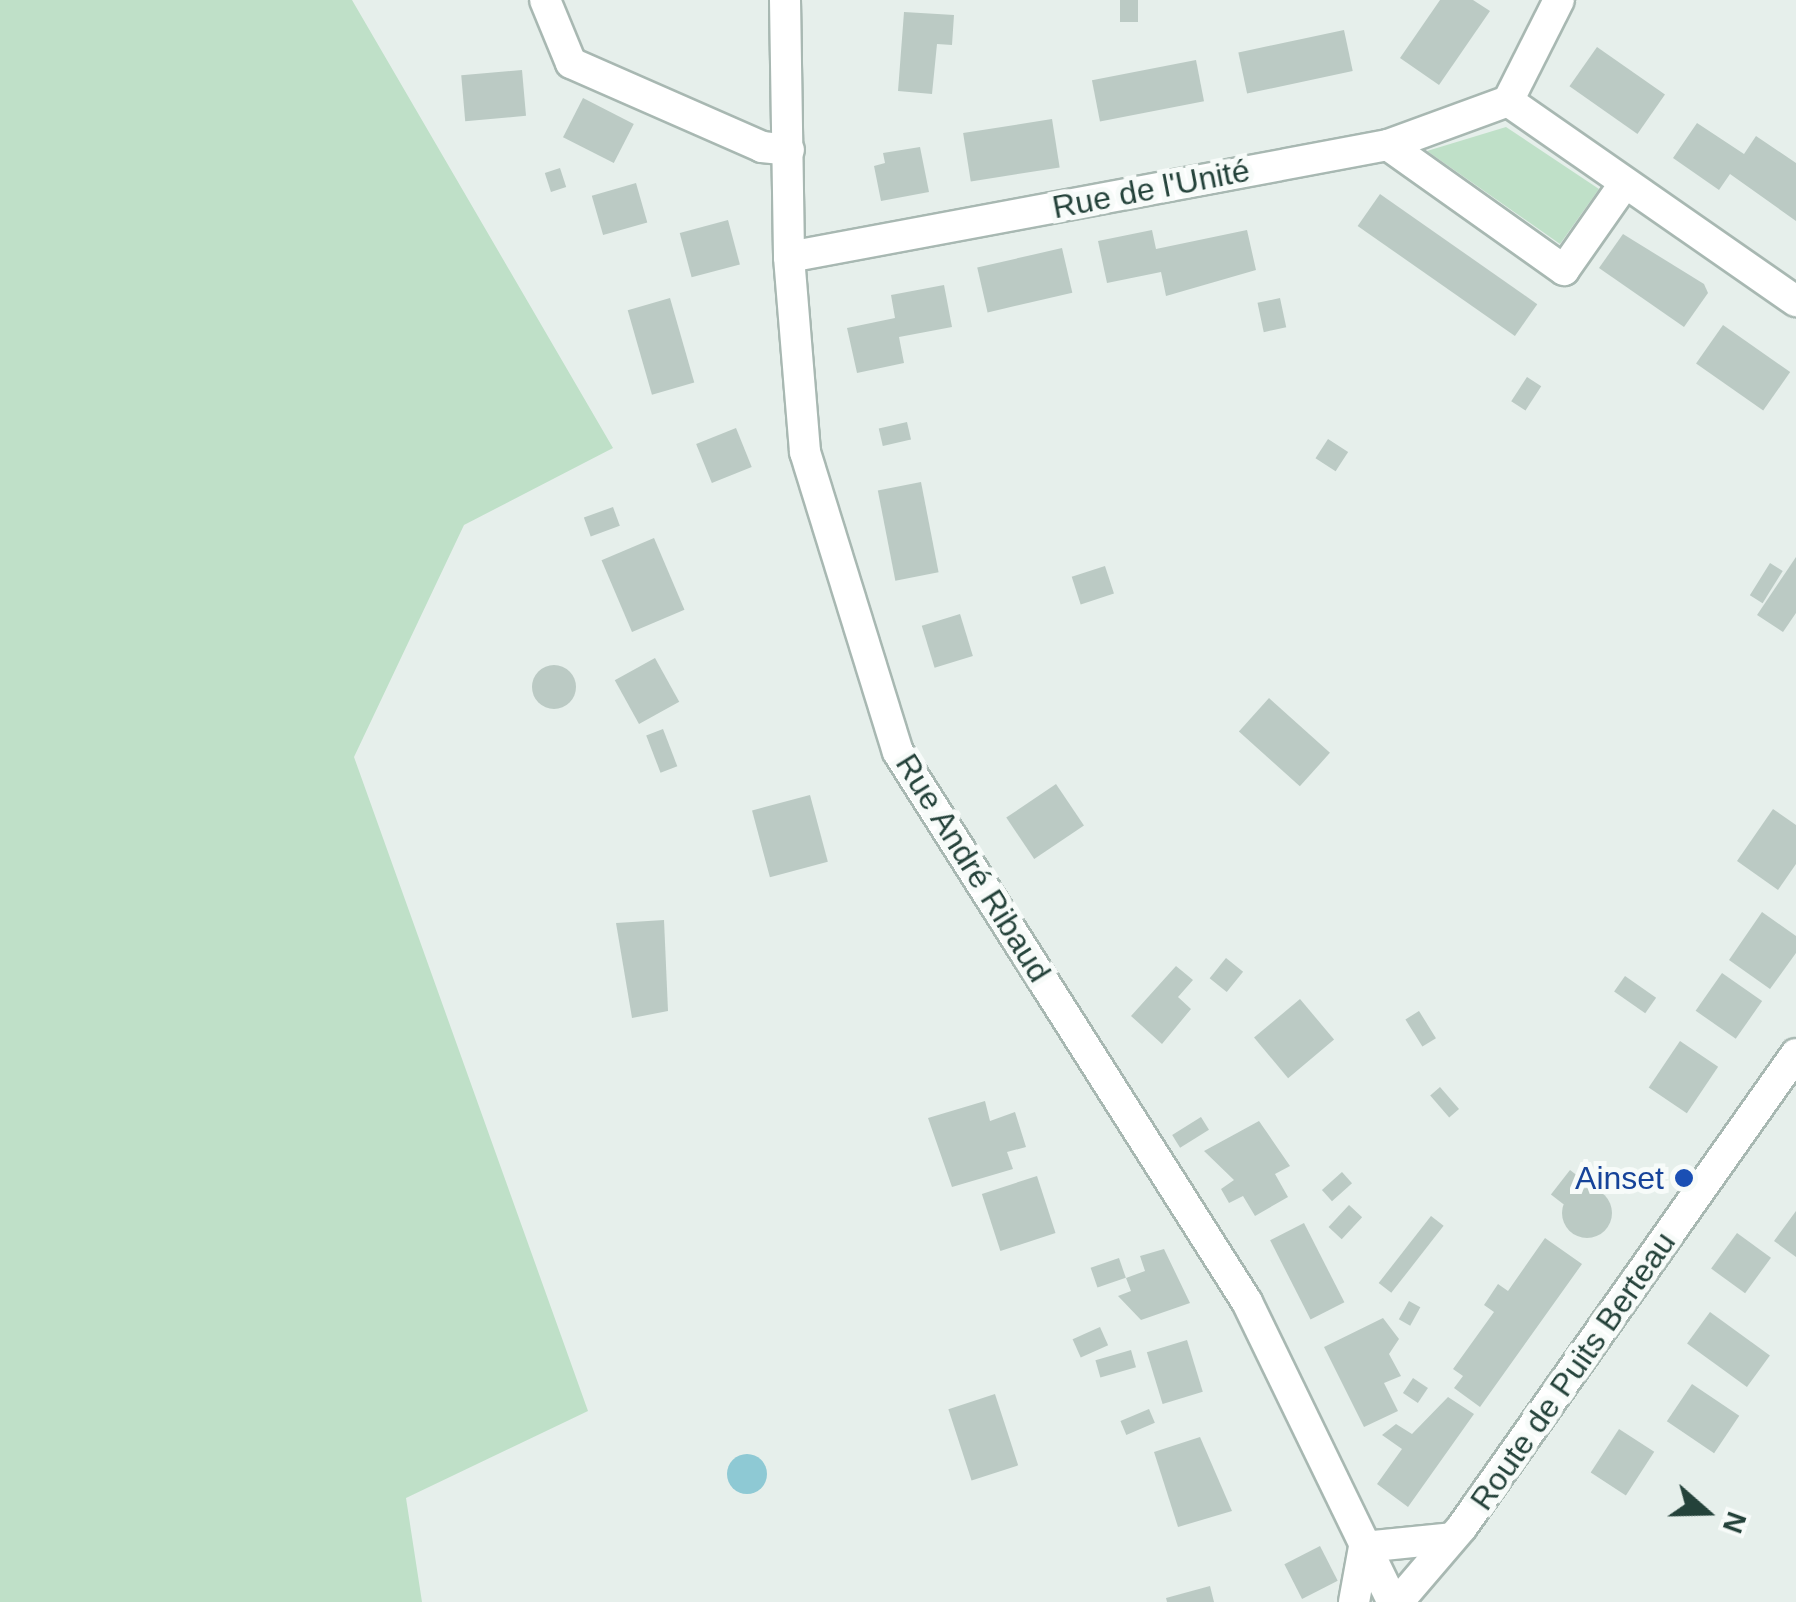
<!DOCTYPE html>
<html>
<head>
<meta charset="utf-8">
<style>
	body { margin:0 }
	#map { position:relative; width:1796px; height:1602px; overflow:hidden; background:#e6efeb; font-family:Helvetica,sans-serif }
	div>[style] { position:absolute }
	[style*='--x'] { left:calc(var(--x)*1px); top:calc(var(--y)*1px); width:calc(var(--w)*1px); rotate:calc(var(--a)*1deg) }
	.green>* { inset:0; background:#bfe0c8 }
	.water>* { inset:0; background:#8ec9d4 }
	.round { border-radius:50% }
	.building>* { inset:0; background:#bbcac4; transform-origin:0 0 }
	.roads { filter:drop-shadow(2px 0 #a8b8b2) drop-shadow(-2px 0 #a8b8b2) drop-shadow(0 2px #a8b8b2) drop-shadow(0 -2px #a8b8b2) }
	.minor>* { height:30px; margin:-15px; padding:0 15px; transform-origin:15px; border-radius:15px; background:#fff }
	.dots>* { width:28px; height:28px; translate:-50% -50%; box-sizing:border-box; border:5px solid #f7fbf9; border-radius:50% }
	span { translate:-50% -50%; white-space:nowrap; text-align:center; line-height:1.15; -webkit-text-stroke:10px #f7fbf9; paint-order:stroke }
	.street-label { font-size:32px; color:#24423a }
	.transit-label { font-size:32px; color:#164399 }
	.right { translate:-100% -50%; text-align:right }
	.north { position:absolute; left:1656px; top:1462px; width:100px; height:100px; -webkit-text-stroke:8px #f7fbf9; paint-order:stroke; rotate:110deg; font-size:28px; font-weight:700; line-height:40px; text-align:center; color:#24423a }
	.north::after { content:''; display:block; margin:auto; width:35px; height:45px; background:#24423a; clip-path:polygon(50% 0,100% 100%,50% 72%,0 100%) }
</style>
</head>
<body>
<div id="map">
	<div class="green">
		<i style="clip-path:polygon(0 0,352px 0,613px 448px,464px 525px,354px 757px,588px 1411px,406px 1498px,422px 1602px,0 1602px)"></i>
		<i style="clip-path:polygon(1506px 127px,1599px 189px,1560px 244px,1427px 151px)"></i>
	</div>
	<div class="water">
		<i class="round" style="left:727px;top:1454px;width:40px;height:40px"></i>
	</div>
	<div class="building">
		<i style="left:1120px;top:0;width:18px;height:22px"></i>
		<i style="clip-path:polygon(1440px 0,1473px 0,1490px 11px,1439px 85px,1400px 58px)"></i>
		<i style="clip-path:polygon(904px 12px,954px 15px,952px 45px,937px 44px,932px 94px,898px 91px)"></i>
		<i style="left:1344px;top:30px;width:42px;height:108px;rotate:78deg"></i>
		<i style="left:1597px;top:47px;width:83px;height:48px;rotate:35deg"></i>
		<i style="left:1196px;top:60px;width:42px;height:106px;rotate:79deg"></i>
		<i style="left:522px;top:70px;width:46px;height:61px;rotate:85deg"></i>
		<i style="left:583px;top:98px;width:57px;height:44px;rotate:27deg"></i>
		<i style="left:1052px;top:119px;width:49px;height:90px;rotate:81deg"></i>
		<i style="clip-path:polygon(1697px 123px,1744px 154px,1756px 136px,1796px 163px,1796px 221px,1730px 174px,1719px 190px,1673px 158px)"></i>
		<i style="clip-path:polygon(920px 147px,929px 192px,881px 201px,874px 166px,885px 163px,883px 153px)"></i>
		<i style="left:560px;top:168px;width:20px;height:16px;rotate:72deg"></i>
		<i style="left:636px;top:183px;width:41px;height:46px;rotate:74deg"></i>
		<i style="left:1380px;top:194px;width:192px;height:39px;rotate:35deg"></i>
		<i style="left:728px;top:220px;width:46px;height:50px;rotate:75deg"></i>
		<i style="clip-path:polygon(1152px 230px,1156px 249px,1247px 230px,1256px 270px,1166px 296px,1161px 272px,1107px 283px,1098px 241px)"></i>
		<i style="clip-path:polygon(1623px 234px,1704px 284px,1708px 293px,1684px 327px,1599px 268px)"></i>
		<i style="left:1062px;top:248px;width:46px;height:87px;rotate:77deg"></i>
		<i style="clip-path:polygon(944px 285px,952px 327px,899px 337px,904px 363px,857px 373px,847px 328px,895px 318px,891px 295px)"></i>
		<i style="left:670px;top:298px;width:88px;height:44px;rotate:74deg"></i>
		<i style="left:1280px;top:298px;width:30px;height:23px;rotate:78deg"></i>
		<i style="left:1723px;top:325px;width:82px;height:47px;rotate:35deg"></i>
		<i style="left:1527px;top:377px;width:17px;height:29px;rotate:33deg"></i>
		<i style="left:907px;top:422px;width:18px;height:29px;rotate:77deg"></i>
		<i style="left:736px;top:428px;width:42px;height:43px;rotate:68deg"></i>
		<i style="left:1328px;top:439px;width:24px;height:23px;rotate:33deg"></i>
		<i style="left:921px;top:482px;width:92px;height:44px;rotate:79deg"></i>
		<i style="left:613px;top:507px;width:20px;height:31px;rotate:70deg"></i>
		<i style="left:654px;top:538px;width:78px;height:57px;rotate:67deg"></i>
		<i style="clip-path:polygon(1796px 557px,1796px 613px,1783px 632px,1757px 615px)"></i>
		<i style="left:1770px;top:563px;width:15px;height:38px;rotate:32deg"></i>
		<i style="left:1105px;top:566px;width:29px;height:35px;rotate:72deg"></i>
		<i style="left:960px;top:614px;width:44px;height:40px;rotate:73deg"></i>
		<i style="left:655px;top:658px;width:50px;height:46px;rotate:61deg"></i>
		<i class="round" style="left:532px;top:665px;width:44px;height:44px"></i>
		<i style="left:1269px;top:698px;width:82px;height:45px;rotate:42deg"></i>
		<i style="left:663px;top:729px;width:40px;height:18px;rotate:69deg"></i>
		<i style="left:1056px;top:784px;width:50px;height:60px;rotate:56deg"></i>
		<i style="left:810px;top:795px;width:69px;height:60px;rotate:75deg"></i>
		<i style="clip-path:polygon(1773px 809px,1796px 825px,1796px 864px,1778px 890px,1737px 861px)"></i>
		<i style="clip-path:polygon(1762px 912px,1796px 936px,1796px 953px,1770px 989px,1729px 960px)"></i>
		<i style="clip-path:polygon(664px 920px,668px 1011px,632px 1018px,616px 923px)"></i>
		<i style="left:1226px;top:958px;width:22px;height:26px;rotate:39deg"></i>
		<i style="clip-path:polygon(1176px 966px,1193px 980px,1178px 997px,1191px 1009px,1162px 1044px,1131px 1016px)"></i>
		<i style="left:1722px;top:973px;width:49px;height:46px;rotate:35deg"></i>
		<i style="left:1625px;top:976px;width:38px;height:19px;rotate:35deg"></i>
		<i style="left:1300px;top:999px;width:53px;height:60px;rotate:50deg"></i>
		<i style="left:1419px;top:1011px;width:32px;height:16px;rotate:58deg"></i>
		<i style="left:1680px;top:1041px;width:46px;height:56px;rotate:34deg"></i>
		<i style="left:1440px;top:1087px;width:29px;height:13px;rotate:49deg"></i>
		<i style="clip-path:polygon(985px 1101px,990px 1121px,1015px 1112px,1026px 1147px,1007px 1152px,1013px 1169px,952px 1187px,928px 1118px)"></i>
		<i style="left:1201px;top:1117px;width:15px;height:34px;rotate:58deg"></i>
		<i style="clip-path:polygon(1259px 1121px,1290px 1166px,1275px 1174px,1288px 1197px,1255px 1216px,1243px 1196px,1229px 1203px,1221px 1189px,1234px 1180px,1204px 1151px)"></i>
		<i style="left:1570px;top:1170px;width:16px;height:31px;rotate:38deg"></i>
		<i style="left:1342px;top:1172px;width:15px;height:27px;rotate:48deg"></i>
		<i style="left:1037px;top:1176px;width:60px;height:58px;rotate:72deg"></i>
		<i class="round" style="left:1562px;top:1188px;width:50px;height:50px"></i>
		<i style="left:1349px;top:1205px;width:18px;height:30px;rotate:43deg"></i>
		<i style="clip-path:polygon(1796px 1211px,1796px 1257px,1774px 1241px)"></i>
		<i style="left:1431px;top:1216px;width:16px;height:85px;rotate:38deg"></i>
		<i style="left:1304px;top:1223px;width:89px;height:38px;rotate:63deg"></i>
		<i style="left:1737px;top:1233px;width:42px;height:44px;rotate:36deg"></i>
		<i style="clip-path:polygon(1545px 1238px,1582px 1264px,1480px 1407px,1454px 1388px,1463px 1376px,1453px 1369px,1494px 1312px,1484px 1305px,1498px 1284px,1508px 1291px)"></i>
		<i style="clip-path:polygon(1164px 1249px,1190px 1303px,1141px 1320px,1118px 1296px,1131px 1291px,1126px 1278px,1145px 1271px,1140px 1256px)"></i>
		<i style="left:1119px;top:1258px;width:21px;height:30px;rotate:71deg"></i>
		<i style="left:1409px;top:1301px;width:13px;height:21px;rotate:29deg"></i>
		<i style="left:1710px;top:1312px;width:74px;height:39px;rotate:36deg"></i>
		<i style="clip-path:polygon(1383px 1318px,1399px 1339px,1389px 1354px,1401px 1376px,1384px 1383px,1398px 1411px,1364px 1427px,1324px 1347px)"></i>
		<i style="left:1100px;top:1327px;width:20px;height:30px;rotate:66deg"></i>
		<i style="left:1187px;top:1340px;width:54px;height:42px;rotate:73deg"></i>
		<i style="left:1131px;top:1350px;width:18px;height:37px;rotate:74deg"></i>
		<i style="left:1413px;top:1378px;width:18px;height:18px;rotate:34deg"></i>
		<i style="left:1692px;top:1384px;width:57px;height:45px;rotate:34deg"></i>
		<i style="left:995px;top:1394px;width:75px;height:49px;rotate:72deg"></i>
		<i style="clip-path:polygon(1448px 1397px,1474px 1414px,1408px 1507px,1377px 1484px,1402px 1449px,1382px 1435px,1396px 1424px,1412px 1434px)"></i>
		<i style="left:1149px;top:1409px;width:15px;height:31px;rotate:67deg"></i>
		<i style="left:1619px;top:1429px;width:42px;height:52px;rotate:33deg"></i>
		<i style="clip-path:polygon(1200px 1437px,1232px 1511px,1178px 1527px,1154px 1452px)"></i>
		<i style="left:1320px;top:1546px;width:39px;height:40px;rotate:63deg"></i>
		<i style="clip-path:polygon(1210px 1586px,1214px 1602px,1167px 1602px,1166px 1598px)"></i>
	</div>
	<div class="roads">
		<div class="minor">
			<i style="--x:545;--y:0;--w:68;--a:67.6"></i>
			<i style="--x:571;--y:63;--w:209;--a:23.7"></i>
			<i style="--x:762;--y:147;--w:27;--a:6"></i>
			<i style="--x:785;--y:0;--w:257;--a:89.1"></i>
			<i style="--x:789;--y:257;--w:196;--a:85.3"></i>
			<i style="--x:805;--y:452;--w:314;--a:72.8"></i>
			<i style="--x:898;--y:752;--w:651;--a:57.6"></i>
			<i style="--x:1247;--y:1302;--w:332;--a:64.1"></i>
			<i style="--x:1508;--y:101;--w:113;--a:-63.2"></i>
			<i style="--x:1388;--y:145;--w:216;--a:35.4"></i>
			<i style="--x:1564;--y:270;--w:106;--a:-55"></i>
			<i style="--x:789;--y:257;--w:609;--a:-10.59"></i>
			<i style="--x:1388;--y:145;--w:128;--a:-20.1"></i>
			<i style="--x:1508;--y:101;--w:351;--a:34.8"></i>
			<i style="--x:1364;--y:1547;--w:88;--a:-5.8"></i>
			<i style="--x:1354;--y:1602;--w:56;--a:-79.7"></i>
			<i style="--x:1398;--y:1602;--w:99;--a:-49.5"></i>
			<i style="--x:1462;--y:1527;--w:579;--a:-54.77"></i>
		</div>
	</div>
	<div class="dots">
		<i style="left:1684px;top:1178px;background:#1a4fb4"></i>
	</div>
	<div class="street-label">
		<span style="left:1151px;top:189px;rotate:-11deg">Rue de l'Unité</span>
		<span style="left:973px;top:868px;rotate:58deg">Rue André Ribaud</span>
		<span style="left:1573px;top:1371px;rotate:-55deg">Route de Puits Berteau</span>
	</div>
	<div class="transit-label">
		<span class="right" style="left:1664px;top:1178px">Ainset</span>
	</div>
	<div class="north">N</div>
</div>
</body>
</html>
